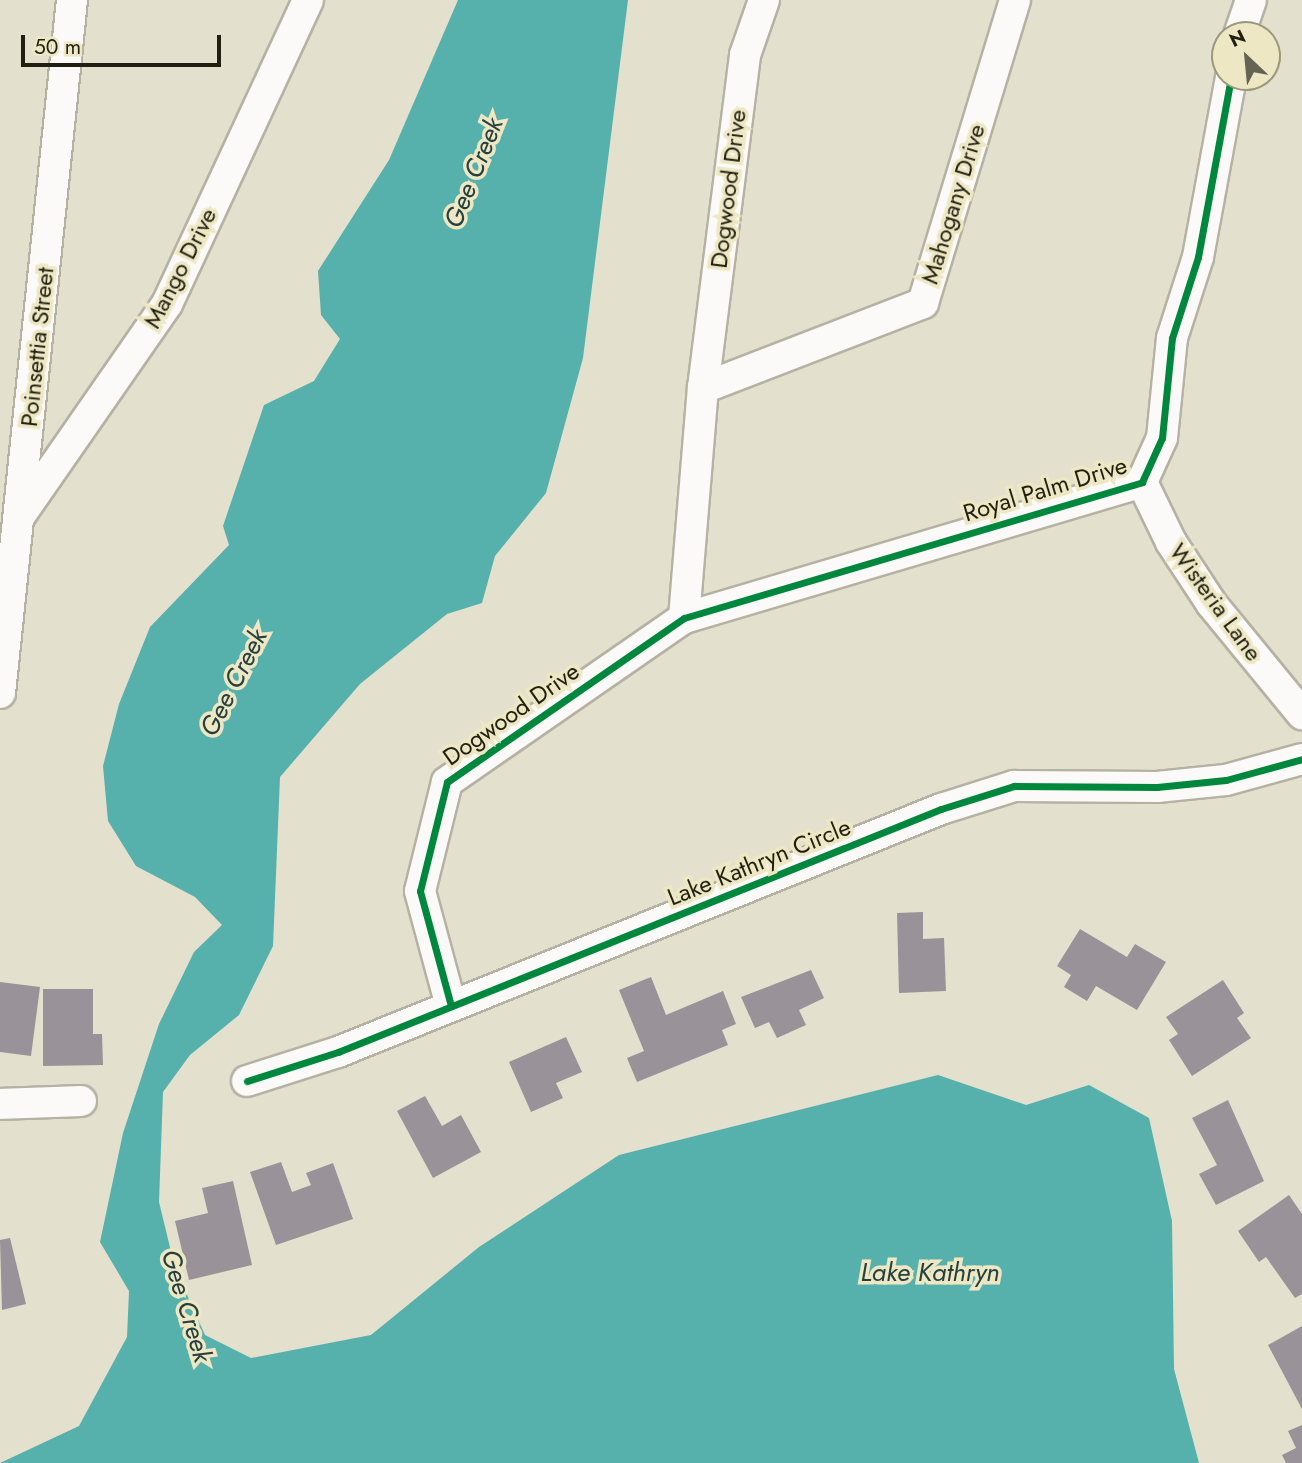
<!DOCTYPE html>
<html>
<head>
<meta charset="utf-8">
<style>
	body { margin:0 }
	#map { position:relative; width:1302px; height:1463px; overflow:hidden; background:#e3e0cd; font-family:Jost,sans-serif }
	div>[style] { position:absolute }
	[style*='--x'] { left:calc(var(--x)*1px); top:calc(var(--y)*1px); width:calc(var(--w)*1px); rotate:calc(var(--a)*1deg) }
	.water>* { inset:0; background:#56b0ab }
	.building>* { inset:0; background:#999299 }
	.roads { filter:drop-shadow(2px 0 #b5b2a3) drop-shadow(-2px 0 #b5b2a3) drop-shadow(0 2px #b5b2a3) drop-shadow(0 -2px #b5b2a3) }
	.minor>* { height:30px; margin:-15px; padding:0 15px; transform-origin:15px; border-radius:15px; background:#fbfaf8 }
	.cycleway>* { height:7px; margin:-3.5px; padding:0 3.5px; transform-origin:3.5px; border-radius:3.5px; background:#00873e }
	span { translate:-50% -50%; white-space:nowrap; text-align:center; line-height:1.15; -webkit-text-stroke:7px #ede7c3; paint-order:stroke }
	.street-label { font-size:24px; color:#211f12 }
	.water-label { font-size:26px; color:#264040; font-style:italic }
	.north { position:absolute; left:1211px; top:21px; width:70px; height:70px; box-sizing:border-box; background:#ede7c3; border:2px solid #9b977c; border-radius:50%; rotate:334deg; font-size:19px; font-weight:700; line-height:28px; text-align:center; color:#211f12 }
	.north::after { content:''; display:block; margin:auto; width:24px; height:32px; background:#656353; clip-path:polygon(50% 0,100% 100%,50% 72%,0 100%) }
	.scale { position:absolute; left:21px; top:35px; width:200px; height:32px; box-sizing:border-box; border:4px solid #211f12; border-top:0; padding-left:9px; font-size:21px; line-height:24px; white-space:nowrap; color:#211f12; -webkit-text-stroke:5px #ede7c3; paint-order:stroke }
</style>
</head>
<body>
<div id="map">
	<div class="water">
		<i style="clip-path:polygon(458px 0,628px 0,583px 358px,546px 493px,495px 556px,482px 603px,447px 614px,360px 684px,280px 777px,273px 946px,239px 1015px,190px 1055px,163px 1092px,159px 1202px,175px 1268px,205px 1335px,251px 1358px,371px 1335px,479px 1247px,619px 1155px,938px 1075px,1026px 1105px,1089px 1085px,1149px 1118px,1172px 1221px,1174px 1369px,1199px 1463px,0 1463px,79px 1426px,127px 1337px,129px 1291px,100px 1242px,123px 1133px,159px 1024px,194px 952px,222px 925px,195px 897px,136px 866px,108px 821px,103px 766px,119px 704px,150px 627px,229px 545px,223px 526px,264px 405px,314px 381px,340px 339px,321px 315px,318px 271px,389px 160px)"></i>
	</div>
	<div class="building">
		<i style="clip-path:polygon(923px 912px,923px 939px,944px 938px,946px 991px,899px 993px,897px 913px)"></i>
		<i style="clip-path:polygon(1080px 929px,1127px 957px,1135px 944px,1166px 962px,1137px 1010px,1096px 986px,1087px 1001px,1064px 987px,1071px 975px,1057px 966px)"></i>
		<i style="clip-path:polygon(811px 970px,824px 998px,799px 1010px,806px 1025px,777px 1038px,769px 1022px,755px 1028px,741px 997px)"></i>
		<i style="clip-path:polygon(651px 977px,666px 1015px,723px 991px,736px 1024px,722px 1030px,728px 1045px,637px 1082px,627px 1058px,644px 1051px,619px 990px)"></i>
		<i style="clip-path:polygon(1223px 980px,1244px 1013px,1237px 1018px,1251px 1038px,1192px 1076px,1169px 1040px,1178px 1034px,1166px 1017px)"></i>
		<i style="clip-path:polygon(0 982px,40px 987px,31px 1056px,0 1052px)"></i>
		<i style="clip-path:polygon(43px 989px,93px 989px,93px 1034px,102px 1034px,103px 1065px,43px 1066px)"></i>
		<i style="clip-path:polygon(566px 1037px,582px 1072px,556px 1083px,563px 1098px,531px 1112px,509px 1062px)"></i>
		<i style="clip-path:polygon(425px 1096px,442px 1126px,461px 1115px,481px 1152px,433px 1178px,397px 1111px)"></i>
		<i style="clip-path:polygon(1228px 1100px,1264px 1181px,1216px 1205px,1199px 1174px,1217px 1165px,1192px 1118px)"></i>
		<i style="clip-path:polygon(281px 1162px,292px 1192px,311px 1185px,306px 1173px,333px 1163px,353px 1219px,276px 1245px,250px 1172px)"></i>
		<i style="clip-path:polygon(233px 1181px,252px 1265px,189px 1280px,175px 1221px,208px 1213px,202px 1188px)"></i>
		<i style="clip-path:polygon(1289px 1195px,1302px 1214px,1302px 1294px,1295px 1298px,1266px 1257px,1259px 1262px,1238px 1231px)"></i>
		<i style="clip-path:polygon(10px 1238px,26px 1304px,2px 1310px,0 1240px)"></i>
		<i style="clip-path:polygon(1302px 1326px,1302px 1409px,1268px 1345px)"></i>
		<i style="clip-path:polygon(1302px 1425px,1302px 1463px,1286px 1463px,1282px 1455px,1296px 1448px,1288px 1431px)"></i>
	</div>
	<div class="roads">
		<div class="minor">
			<i style="--x:1239;--y:35;--w:37;--a:-71"></i>
			<i style="--x:703;--y:388;--w:236;--a:-21.1"></i>
			<i style="--x:923;--y:303;--w:317;--a:-73.1"></i>
			<i style="--x:1142;--y:482;--w:67;--a:64.2"></i>
			<i style="--x:1171;--y:542;--w:73;--a:56.7"></i>
			<i style="--x:1211;--y:603;--w:144;--a:50.7"></i>
			<i style="--x:21;--y:514;--w:256;--a:-55.2"></i>
			<i style="--x:167;--y:304;--w:335;--a:-65.1"></i>
			<i style="--x:684;--y:618;--w:231;--a:-85.3"></i>
			<i style="--x:703;--y:388;--w:336;--a:-82.8"></i>
			<i style="--x:745;--y:55;--w:58;--a:-70.9"></i>
			<i style="--x:0;--y:693;--w:697;--a:-84.07"></i>
			<i style="--x:451;--y:1006;--w:119;--a:-105.1"></i>
			<i style="--x:420;--y:891;--w:112;--a:-76.1"></i>
			<i style="--x:447;--y:782;--w:288;--a:-34.7"></i>
			<i style="--x:684;--y:618;--w:478;--a:-16.5"></i>
			<i style="--x:1142;--y:482;--w:48;--a:-65.6"></i>
			<i style="--x:1162;--y:438;--w:100;--a:-84.3"></i>
			<i style="--x:1172;--y:338;--w:85;--a:-72.2"></i>
			<i style="--x:1198;--y:257;--w:183;--a:-79.6"></i>
			<i style="--x:247;--y:1081;--w:96;--a:-17.7"></i>
			<i style="--x:338;--y:1052;--w:650;--a:-21.95"></i>
			<i style="--x:941;--y:809;--w:77;--a:-17.5"></i>
			<i style="--x:1014;--y:786;--w:143;--a:0.4"></i>
			<i style="--x:1157;--y:787;--w:69;--a:-5.8"></i>
			<i style="--x:1226;--y:780;--w:79;--a:-15.4"></i>
			<i style="--x:0;--y:1104;--w:81;--a:-2.1"></i>
		</div>
	</div>
	<div class="cycleway">
		<i style="--x:451;--y:1006;--w:119;--a:-105.1"></i>
		<i style="--x:420;--y:891;--w:112;--a:-76.1"></i>
		<i style="--x:447;--y:782;--w:288;--a:-34.7"></i>
		<i style="--x:684;--y:618;--w:478;--a:-16.5"></i>
		<i style="--x:1142;--y:482;--w:48;--a:-65.6"></i>
		<i style="--x:1162;--y:438;--w:100;--a:-84.3"></i>
		<i style="--x:1172;--y:338;--w:85;--a:-72.2"></i>
		<i style="--x:1198;--y:257;--w:183;--a:-79.6"></i>
		<i style="--x:247;--y:1081;--w:96;--a:-17.7"></i>
		<i style="--x:338;--y:1052;--w:650;--a:-21.95"></i>
		<i style="--x:941;--y:809;--w:77;--a:-17.5"></i>
		<i style="--x:1014;--y:786;--w:143;--a:0.4"></i>
		<i style="--x:1157;--y:787;--w:69;--a:-5.8"></i>
		<i style="--x:1226;--y:780;--w:79;--a:-15.4"></i>
	</div>
	<div class="street-label">
		<span style="left:728px;top:189px;rotate:-83deg">Dogwood Drive</span>
		<span style="left:953px;top:204px;rotate:-73deg">Mahogany Drive</span>
		<span style="left:180px;top:268px;rotate:-63deg">Mango Drive</span>
		<span style="left:37px;top:347px;rotate:-84deg">Poinsettia Street</span>
		<span style="left:1045px;top:489px;rotate:-17deg">Royal Palm Drive</span>
		<span style="left:1216px;top:602px;rotate:54deg">Wisteria Lane</span>
		<span style="left:511px;top:714px;rotate:-35deg">Dogwood Drive</span>
		<span style="left:759px;top:862px;rotate:-22deg">Lake Kathryn Circle</span>
	</div>
	<div class="water-label">
		<span style="left:474px;top:173px;rotate:-68deg">Gee Creek</span>
		<span style="left:234px;top:683px;rotate:-63deg">Gee Creek</span>
		<span style="left:930px;top:1273px">Lake Kathryn</span>
		<span style="left:186px;top:1306px;rotate:73deg">Gee Creek</span>
	</div>
	<div class="north">N</div>
	<div class="scale">50 m</div>
</div>
</body>
</html>
